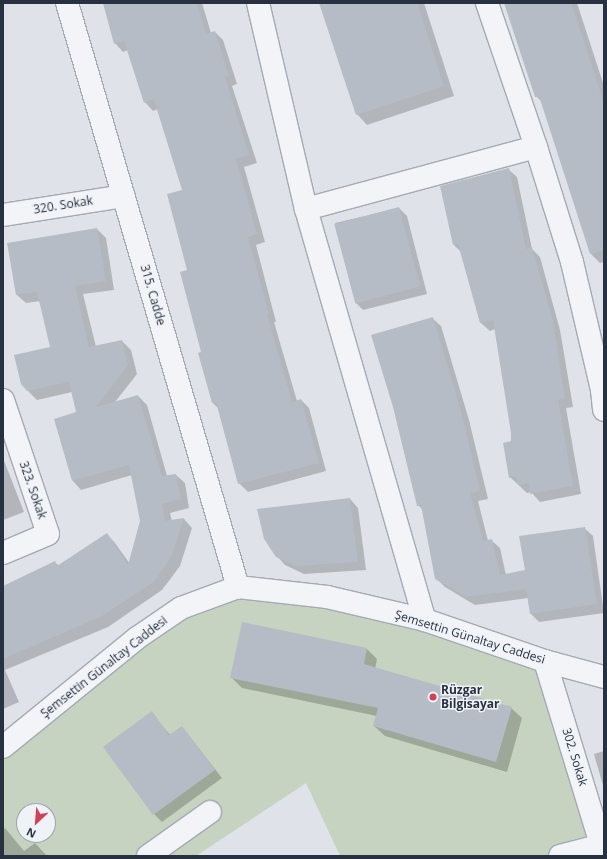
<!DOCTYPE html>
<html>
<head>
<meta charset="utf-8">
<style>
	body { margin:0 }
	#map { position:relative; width:607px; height:859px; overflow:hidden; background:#dfe3e9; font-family:"Open Sans",sans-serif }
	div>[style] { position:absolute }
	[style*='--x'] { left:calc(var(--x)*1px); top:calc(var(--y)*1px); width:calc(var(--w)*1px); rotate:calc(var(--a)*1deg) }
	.green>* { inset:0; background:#c5d3c0 }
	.shadow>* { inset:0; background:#0003 }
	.building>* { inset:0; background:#b6bcc5; transform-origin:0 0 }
	.roads { filter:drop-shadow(1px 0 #a4aab3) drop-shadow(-1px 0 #a4aab3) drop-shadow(0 1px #a4aab3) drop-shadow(0 -1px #a4aab3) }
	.minor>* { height:22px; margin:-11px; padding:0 11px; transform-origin:11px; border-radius:11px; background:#f2f4f7 }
	.dots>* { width:11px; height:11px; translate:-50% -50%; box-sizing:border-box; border:2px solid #eff2f6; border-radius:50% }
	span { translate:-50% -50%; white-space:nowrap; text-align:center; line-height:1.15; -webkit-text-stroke:3px #eff2f6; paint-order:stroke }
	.street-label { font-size:12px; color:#283140 }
	.poi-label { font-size:12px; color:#283140; font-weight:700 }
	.left { translate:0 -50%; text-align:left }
	.frame { position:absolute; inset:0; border:4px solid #283140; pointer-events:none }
	.north { position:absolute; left:16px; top:803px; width:40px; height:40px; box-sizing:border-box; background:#eff2f6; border:1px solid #9fa5ad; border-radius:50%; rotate:206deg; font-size:11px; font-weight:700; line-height:16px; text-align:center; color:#283140 }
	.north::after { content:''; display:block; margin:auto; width:14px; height:18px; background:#d04259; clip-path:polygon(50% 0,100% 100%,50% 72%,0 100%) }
</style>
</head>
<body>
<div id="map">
	<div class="green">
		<i style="clip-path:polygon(evenodd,273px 590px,545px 661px,602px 845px,560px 856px,340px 856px,306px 783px,196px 856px,3px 856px,3px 747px,181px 608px,273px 590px,24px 811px,48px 811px,48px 835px,24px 835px,24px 811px)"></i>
	</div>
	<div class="shadow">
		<i style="clip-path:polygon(104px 3px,202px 3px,211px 33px,215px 32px,223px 40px,237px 84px,232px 86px,257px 163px,244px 167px,265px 242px,256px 245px,276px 322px,274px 322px,297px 401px,301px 400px,309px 408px,326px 471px,248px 492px,239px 483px,219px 409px,213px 403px,199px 354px,202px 353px,188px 271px,183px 191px,158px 109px,153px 111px,145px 102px,128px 50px,123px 52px,115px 43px)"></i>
		<i style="clip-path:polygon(320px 3px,424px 3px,454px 96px,367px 125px,357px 114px)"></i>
		<i style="clip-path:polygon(505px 3px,577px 3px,604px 86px,604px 262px,600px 263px,591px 254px,542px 102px,536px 96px)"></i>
		<i style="clip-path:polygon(508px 169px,517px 177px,532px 249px,540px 257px,560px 330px,573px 407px,566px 408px,581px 494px,540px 502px,531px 492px,527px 493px,510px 477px,512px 433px,495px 329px,490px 331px,481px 323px,461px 252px,454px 245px)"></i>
		<i style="clip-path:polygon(399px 208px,407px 216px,427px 294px,363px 310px,355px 302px,335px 223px)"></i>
		<i style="clip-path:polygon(97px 229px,106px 238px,114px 290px,83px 294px,96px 347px,122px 341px,131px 350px,137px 374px,115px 402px,138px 396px,147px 405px,167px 476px,176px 475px,185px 483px,189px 508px,170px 513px,172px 521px,184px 519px,192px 528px,180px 566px,162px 590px,108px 627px,5px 670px,19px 702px,3px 709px,3px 587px,55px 562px,59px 566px,107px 534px,115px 543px,130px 564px,141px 521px,132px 475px,81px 490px,73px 481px,77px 413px,72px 392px,37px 400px,28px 391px,52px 347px,41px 301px,26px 303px,17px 295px)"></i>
		<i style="clip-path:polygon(432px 318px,441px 326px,469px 420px,488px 499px,478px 501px,488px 541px,491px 540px,500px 548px,506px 575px,526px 571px,584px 528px,593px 536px,604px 613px,539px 622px,531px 614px,528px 598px,475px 605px,445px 587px,436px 578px,423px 510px,418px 505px)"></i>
		<i style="clip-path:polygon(3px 458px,24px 512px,3px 520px)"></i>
		<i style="clip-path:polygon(350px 499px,358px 508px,366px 570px,304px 574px,285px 565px,277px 556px)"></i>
		<i style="clip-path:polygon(367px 649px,377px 659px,375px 669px,511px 708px,522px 718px,507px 772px,385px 736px,374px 726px,377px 716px,242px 688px,232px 678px)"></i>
		<i style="clip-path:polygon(151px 713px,171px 736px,182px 727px,222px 778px,162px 822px,154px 814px)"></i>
		<i style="clip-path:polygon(604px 751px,604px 789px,594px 754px)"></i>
		<i style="clip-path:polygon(5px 828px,24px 851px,35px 843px,47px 856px,3px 856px,3px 830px)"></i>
	</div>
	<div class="building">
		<i style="clip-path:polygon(103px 3px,197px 3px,206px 34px,215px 31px,229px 76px,225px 77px,249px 155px,236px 159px,257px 234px,248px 237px,269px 314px,267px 314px,292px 402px,301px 399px,319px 463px,238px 484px,216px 402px,212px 403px,198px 353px,201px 352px,180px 272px,187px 270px,167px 194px,182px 190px,154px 100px,144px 103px,124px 41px,114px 44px)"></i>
		<i style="clip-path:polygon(319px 3px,417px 3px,444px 86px,356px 115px)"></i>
		<i style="clip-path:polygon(504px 3px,571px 3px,604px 103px,604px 250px,590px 254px,539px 96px,535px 97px)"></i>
		<i style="clip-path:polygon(509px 168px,526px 249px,532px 247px,553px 321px,565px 399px,558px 400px,573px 486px,530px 494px,529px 483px,518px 485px,516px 476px,509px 478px,503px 443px,511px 441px,511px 433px,493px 320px,480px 323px,458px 244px,453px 245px,440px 186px)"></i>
		<i style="left:399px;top:207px;width:82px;height:67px;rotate:75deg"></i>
		<i style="clip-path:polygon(97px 228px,106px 281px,75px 286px,89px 347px,122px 340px,128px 365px,96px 407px,138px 395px,162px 476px,176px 474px,181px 499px,162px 504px,165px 521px,184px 518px,171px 557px,154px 582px,100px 617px,3px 659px,3px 586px,55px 561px,57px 566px,107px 533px,128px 565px,140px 521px,129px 465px,72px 481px,54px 419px,76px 412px,69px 382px,27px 391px,21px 384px,14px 355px,50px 347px,37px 292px,16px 295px,7px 243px)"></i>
		<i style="clip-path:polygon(433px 317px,461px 411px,480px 491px,470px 493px,483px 541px,492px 539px,500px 575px,525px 570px,519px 536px,585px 527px,597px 604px,530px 614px,526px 589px,466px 597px,435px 579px,421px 505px,417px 506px,393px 407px,371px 335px)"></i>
		<i style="clip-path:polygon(350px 498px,358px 562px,295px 566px,276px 557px,264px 539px,257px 509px)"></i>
		<i style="clip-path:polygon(242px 622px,367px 648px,364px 664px,512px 707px,496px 762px,373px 726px,378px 708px,230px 678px)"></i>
		<i style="clip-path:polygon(152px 711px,169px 735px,182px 726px,215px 770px,153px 815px,103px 747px)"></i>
	</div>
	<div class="roads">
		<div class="minor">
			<i style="--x:67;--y:3;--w:609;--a:73.68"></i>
			<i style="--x:258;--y:3;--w:212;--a:76.9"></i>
			<i style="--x:306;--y:209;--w:428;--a:73.9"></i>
			<i style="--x:487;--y:3;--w:152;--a:71.2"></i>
			<i style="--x:536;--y:147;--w:121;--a:72.6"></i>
			<i style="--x:572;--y:262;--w:131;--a:76.8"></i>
			<i style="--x:602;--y:390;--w:20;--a:84"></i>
			<i style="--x:306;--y:209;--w:238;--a:-15.1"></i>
			<i style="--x:3;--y:215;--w:122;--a:-8.9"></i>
			<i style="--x:3;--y:400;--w:141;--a:71.4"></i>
			<i style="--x:48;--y:534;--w:49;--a:157.1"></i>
			<i style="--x:545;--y:661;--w:202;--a:73"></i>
			<i style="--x:3;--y:747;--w:173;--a:-39.1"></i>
			<i style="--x:137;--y:638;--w:53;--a:-34.3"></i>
			<i style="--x:181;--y:608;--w:61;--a:-20.2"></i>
			<i style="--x:238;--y:587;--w:90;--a:6.4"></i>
			<i style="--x:327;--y:597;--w:101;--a:13.2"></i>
			<i style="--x:425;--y:620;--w:127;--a:18.9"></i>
			<i style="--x:545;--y:661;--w:61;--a:15.2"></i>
			<i style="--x:148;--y:856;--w:76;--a:-35.4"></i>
			<i style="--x:560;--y:856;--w:43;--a:-14.7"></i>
		</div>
	</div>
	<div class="dots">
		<i style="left:433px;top:697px;background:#d04259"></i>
	</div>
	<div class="street-label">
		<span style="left:63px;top:205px;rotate:-9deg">320. Sokak</span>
		<span style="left:153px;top:295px;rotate:74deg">315. Cadde</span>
		<span style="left:33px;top:490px;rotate:71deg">323. Sokak</span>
		<span style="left:470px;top:637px;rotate:17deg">Şemsettin Günaltay Caddesi</span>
		<span style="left:104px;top:667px;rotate:-38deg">Şemsettin Günaltay Caddesi</span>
		<span style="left:575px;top:757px;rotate:73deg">302. Sokak</span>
	</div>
	<div class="poi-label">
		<span class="left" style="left:441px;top:697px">Rüzgar<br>Bilgisayar</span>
	</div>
	<div class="frame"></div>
	<div class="north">N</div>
</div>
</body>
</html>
